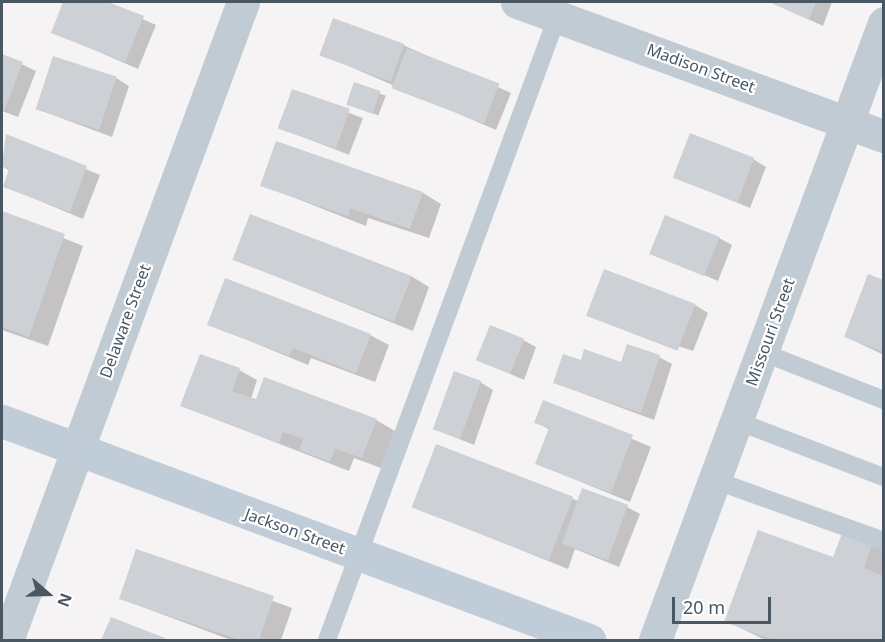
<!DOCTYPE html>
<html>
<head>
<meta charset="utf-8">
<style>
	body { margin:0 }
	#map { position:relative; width:885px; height:642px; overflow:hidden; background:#f5f3f3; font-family:"Noto Sans",sans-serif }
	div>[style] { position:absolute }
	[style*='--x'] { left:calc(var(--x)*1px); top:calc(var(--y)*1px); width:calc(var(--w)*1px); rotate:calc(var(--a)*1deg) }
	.shadow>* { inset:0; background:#0003; transform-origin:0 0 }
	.building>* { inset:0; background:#cdd0d5; transform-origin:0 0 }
	.lane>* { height:18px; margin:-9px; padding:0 9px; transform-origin:9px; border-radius:9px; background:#c0cbd3 }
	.street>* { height:33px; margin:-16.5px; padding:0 16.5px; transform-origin:16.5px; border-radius:16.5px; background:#c0cbd3 }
	.secondary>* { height:33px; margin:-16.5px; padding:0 16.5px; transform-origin:16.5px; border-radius:16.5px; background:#c0ccd7 }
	span { translate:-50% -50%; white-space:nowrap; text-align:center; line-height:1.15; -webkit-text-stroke:4.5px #fff; paint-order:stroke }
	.street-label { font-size:16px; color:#495762 }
	.frame { position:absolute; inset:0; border:3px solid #495762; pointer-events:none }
	.north { position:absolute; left:18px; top:564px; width:60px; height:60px; -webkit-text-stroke:4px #fff; paint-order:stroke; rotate:110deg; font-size:16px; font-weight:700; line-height:24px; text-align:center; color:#495762 }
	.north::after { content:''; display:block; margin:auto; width:21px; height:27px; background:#495762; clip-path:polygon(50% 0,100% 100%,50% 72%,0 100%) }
	.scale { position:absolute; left:672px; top:597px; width:99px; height:27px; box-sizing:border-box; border:3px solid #495762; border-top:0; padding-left:8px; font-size:18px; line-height:21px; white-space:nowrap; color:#495762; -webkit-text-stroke:4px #fff; paint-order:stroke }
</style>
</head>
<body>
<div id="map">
	<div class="shadow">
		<i style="clip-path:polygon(65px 2px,104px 2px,156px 25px,138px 69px,53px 32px)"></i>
		<i style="clip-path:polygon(771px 2px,832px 2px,823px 26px)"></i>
		<i style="clip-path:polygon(403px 45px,511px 93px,496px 130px,321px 54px)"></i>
		<i style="clip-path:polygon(2px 55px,36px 71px,18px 117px,2px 111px)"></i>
		<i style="clip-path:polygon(116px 78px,129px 86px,112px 137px,37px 109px)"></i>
		<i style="left:355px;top:84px;width:33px;height:21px;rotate:21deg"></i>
		<i style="left:292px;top:91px;width:76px;height:39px;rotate:21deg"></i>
		<i style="clip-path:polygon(7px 136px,100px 175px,83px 219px,4px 186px,10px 171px,2px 166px)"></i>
		<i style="clip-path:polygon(753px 159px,766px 167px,750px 208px,675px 177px)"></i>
		<i style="clip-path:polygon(262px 185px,423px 193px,441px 204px,429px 238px,368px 218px,366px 226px)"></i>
		<i style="clip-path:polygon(2px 213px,83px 246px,48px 346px,2px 330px)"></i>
		<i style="clip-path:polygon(719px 238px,732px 245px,718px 281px,652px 253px)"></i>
		<i style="clip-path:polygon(235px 260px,411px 276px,429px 287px,413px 331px)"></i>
		<i style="clip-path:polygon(884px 281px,884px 355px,846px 337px)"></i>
		<i style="clip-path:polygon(695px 305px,708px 313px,693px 351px,588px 315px)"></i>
		<i style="clip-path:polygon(209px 324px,370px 335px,389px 345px,375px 382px,311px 358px,308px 365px)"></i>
		<i style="clip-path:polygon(523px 340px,536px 347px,524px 380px,479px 360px)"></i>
		<i style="clip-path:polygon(659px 357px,672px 364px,654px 420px,555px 383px,582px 362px,622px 364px)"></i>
		<i style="clip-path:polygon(239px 370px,257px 380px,251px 399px,376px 420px,395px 431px,381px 468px,354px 458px,349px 471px,182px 406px)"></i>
		<i style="clip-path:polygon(480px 382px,493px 390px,474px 445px,435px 429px)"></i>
		<i style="clip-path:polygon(544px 402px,651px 447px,630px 502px,537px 464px,550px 430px,536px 422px)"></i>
		<i style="clip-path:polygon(437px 446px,578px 501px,627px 507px,640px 514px,619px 567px,575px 549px,568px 569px,414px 507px)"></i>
		<i style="clip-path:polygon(872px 543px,884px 550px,884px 640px,765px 640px,726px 621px)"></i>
		<i style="clip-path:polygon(137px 551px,292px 608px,281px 640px,231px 640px,121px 599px)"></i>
		<i style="clip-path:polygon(111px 619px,166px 640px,103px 640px)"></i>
	</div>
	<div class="building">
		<i style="clip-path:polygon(63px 2px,108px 2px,144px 16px,125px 62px,51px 33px)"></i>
		<i style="clip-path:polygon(769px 2px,816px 2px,809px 20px)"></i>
		<i style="left:333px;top:18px;width:76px;height:40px;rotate:20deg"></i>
		<i style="left:407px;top:48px;width:99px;height:43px;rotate:21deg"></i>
		<i style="clip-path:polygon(2px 54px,23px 62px,4px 111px,2px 110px)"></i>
		<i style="left:53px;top:56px;width:67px;height:56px;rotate:18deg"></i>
		<i style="left:354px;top:82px;width:28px;height:24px;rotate:19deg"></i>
		<i style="left:292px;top:89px;width:61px;height:42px;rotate:19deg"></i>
		<i style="left:690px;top:133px;width:69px;height:48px;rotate:21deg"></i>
		<i style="clip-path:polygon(6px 134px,87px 166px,70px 212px,3px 187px,9px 169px,2px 166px)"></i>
		<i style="clip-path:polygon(276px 141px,423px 192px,410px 229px,350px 208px,348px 216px,260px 186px)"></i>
		<i style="clip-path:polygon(2px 211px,65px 234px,29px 337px,2px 327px)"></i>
		<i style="left:250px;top:214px;width:173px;height:49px;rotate:21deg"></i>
		<i style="left:665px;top:215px;width:59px;height:42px;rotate:22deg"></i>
		<i style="left:604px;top:269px;width:98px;height:50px;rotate:21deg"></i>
		<i style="clip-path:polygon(868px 274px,884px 280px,884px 352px,844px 337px)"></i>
		<i style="clip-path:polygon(225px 278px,371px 334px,356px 373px,293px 348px,289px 356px,207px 325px)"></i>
		<i style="left:490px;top:325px;width:37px;height:38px;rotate:22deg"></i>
		<i style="clip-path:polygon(627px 344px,660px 355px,641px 413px,553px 383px,563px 354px,581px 360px,584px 349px,621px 362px)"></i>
		<i style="clip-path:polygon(200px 354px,240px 368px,232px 391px,256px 399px,264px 377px,377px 419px,362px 458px,335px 449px,330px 462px,299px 450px,303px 439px,283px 432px,279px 443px,180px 406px)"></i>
		<i style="left:454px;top:371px;width:29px;height:62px;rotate:20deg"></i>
		<i style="clip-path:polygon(543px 400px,633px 435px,611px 493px,535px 464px,549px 428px,534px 423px)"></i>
		<i style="left:436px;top:444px;width:147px;height:68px;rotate:21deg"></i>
		<i style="left:582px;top:488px;width:49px;height:59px;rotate:20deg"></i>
		<i style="clip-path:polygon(758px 530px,833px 557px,843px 531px,873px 542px,864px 568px,884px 576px,884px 640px,774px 640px,724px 622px)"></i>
		<i style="clip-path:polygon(136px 549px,274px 596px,259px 640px,240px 640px,119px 599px)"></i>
		<i style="clip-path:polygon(111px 617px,165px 638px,165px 640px,101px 640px)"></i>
	</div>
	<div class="lane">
		<i style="--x:762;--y:352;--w:131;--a:21.5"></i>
		<i style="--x:737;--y:421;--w:157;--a:20.9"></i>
		<i style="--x:714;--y:480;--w:181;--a:19.7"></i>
		<i style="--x:327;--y:640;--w:673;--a:-69.73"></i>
	</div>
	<div class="street">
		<i style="--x:517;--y:2;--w:391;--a:20.1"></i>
		<i style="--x:7;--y:640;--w:680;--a:-69.7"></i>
		<i style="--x:655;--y:640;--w:658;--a:-69.64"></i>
	</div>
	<div class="secondary">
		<i style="--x:2;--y:421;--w:627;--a:20.46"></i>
	</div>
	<div class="street-label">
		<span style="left:701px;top:68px;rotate:20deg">Madison Street</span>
		<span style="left:125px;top:321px;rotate:-70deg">Delaware Street</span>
		<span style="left:770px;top:332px;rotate:-70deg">Missouri Street</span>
		<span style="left:295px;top:531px;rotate:20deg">Jackson Street</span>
	</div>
	<div class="frame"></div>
	<div class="north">N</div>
	<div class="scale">20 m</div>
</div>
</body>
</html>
